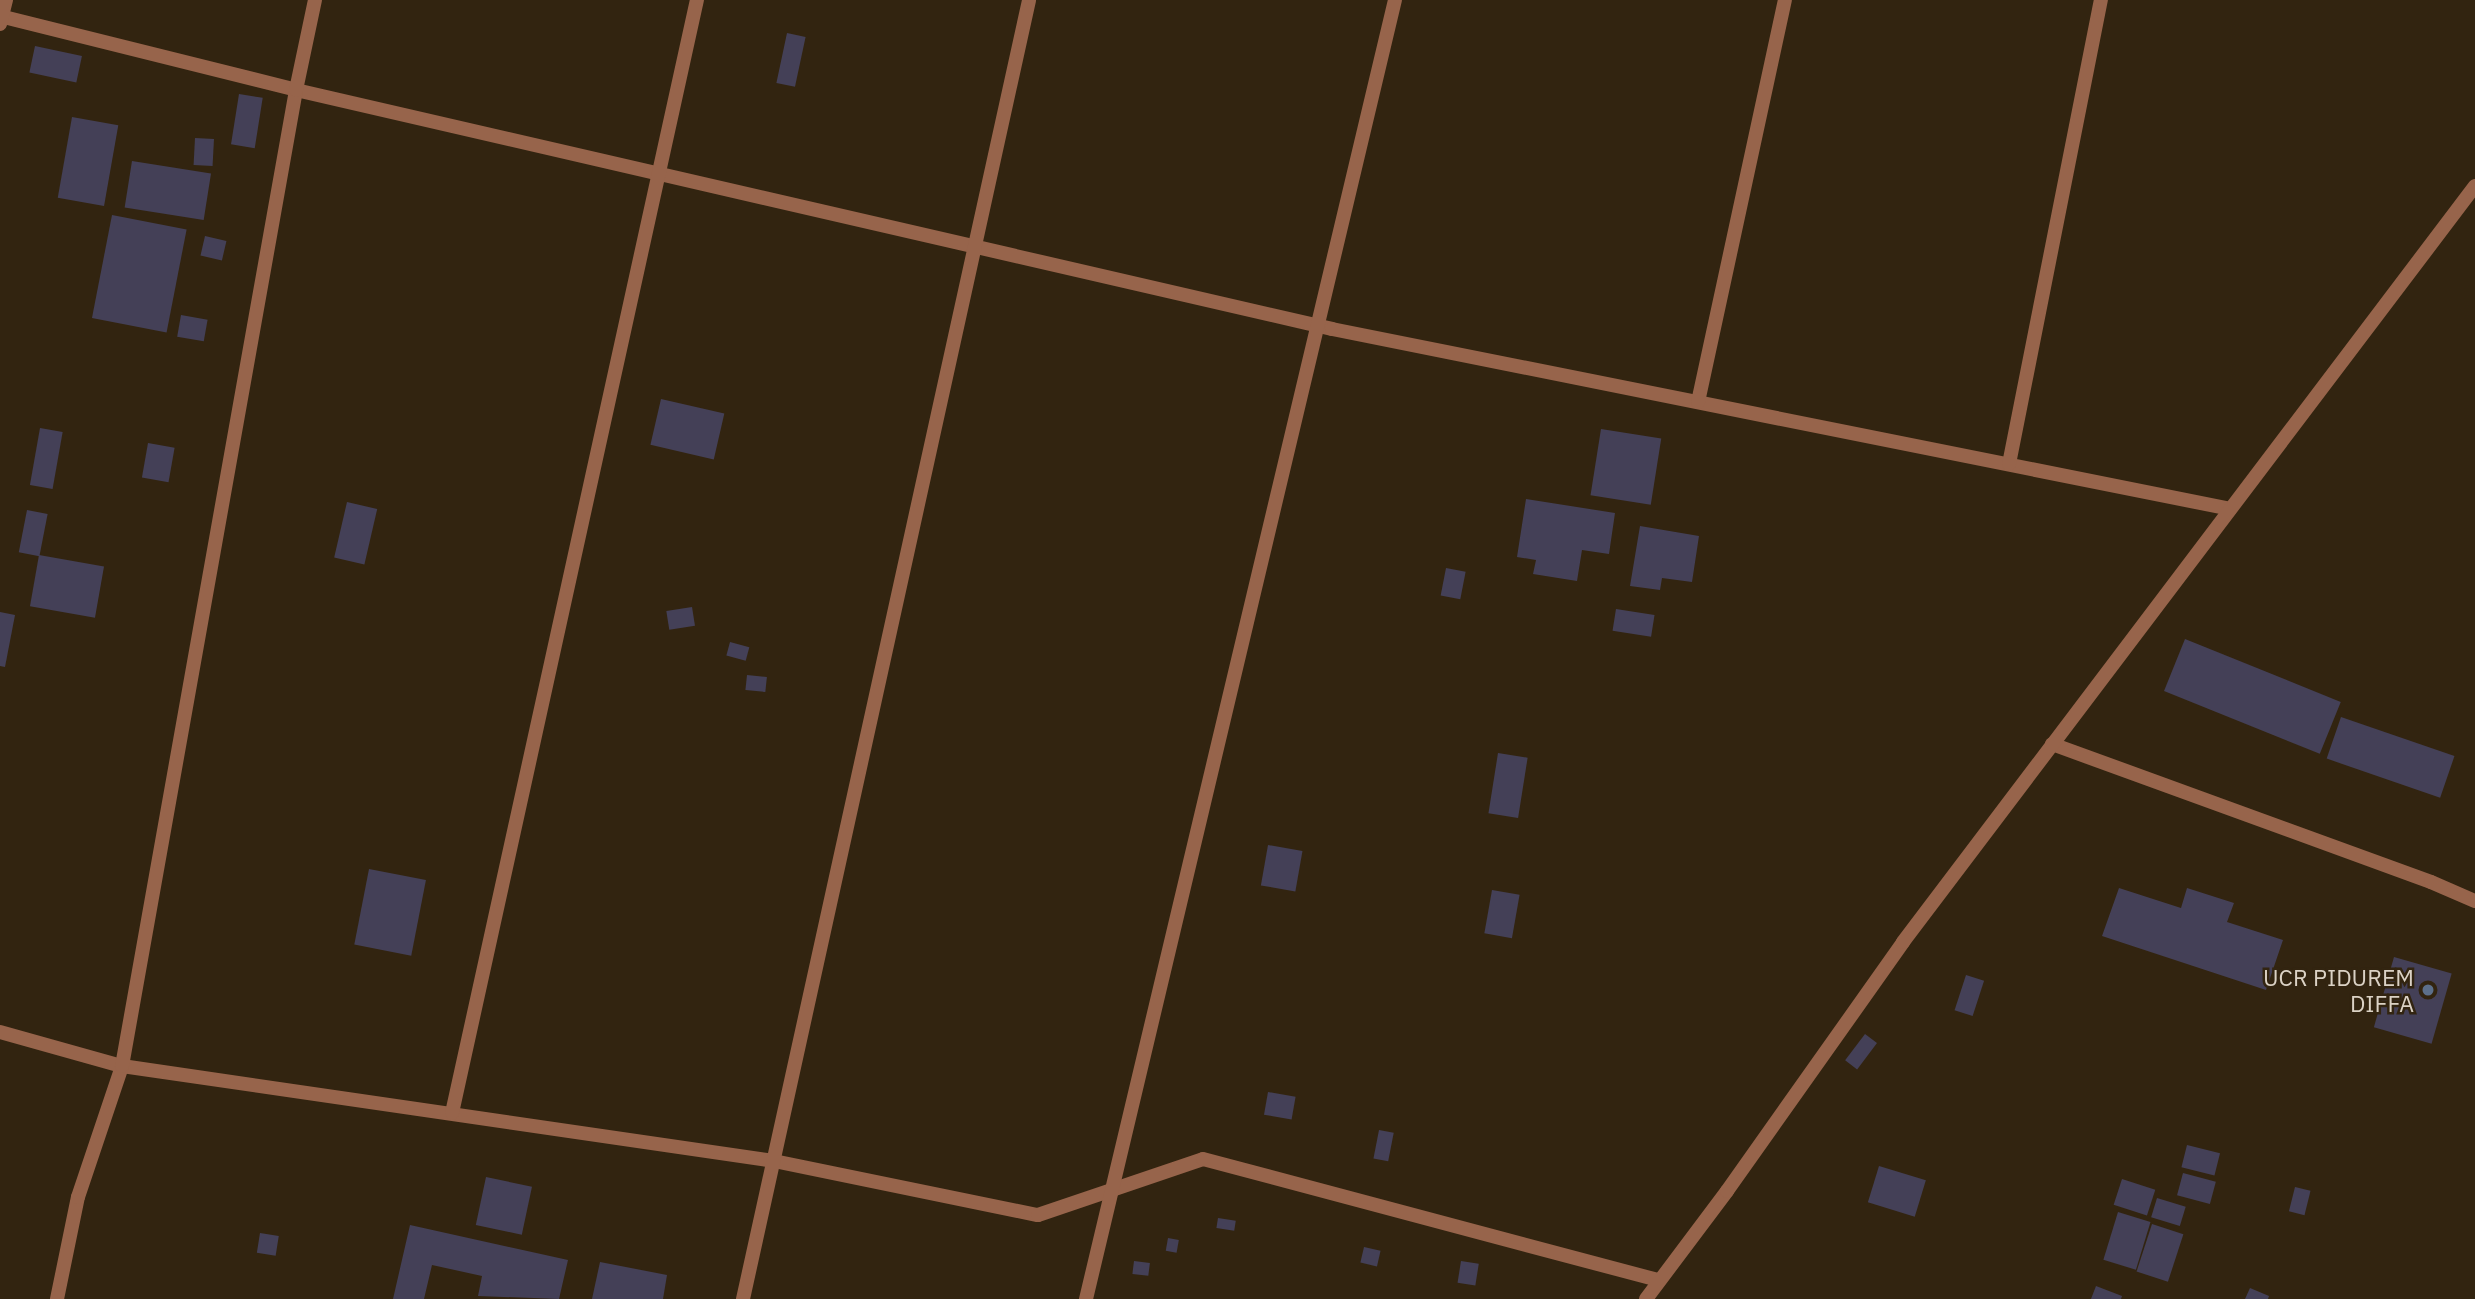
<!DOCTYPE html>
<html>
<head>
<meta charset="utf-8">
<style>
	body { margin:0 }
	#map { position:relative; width:2475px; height:1299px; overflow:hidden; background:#322410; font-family:"IBM Plex Sans",sans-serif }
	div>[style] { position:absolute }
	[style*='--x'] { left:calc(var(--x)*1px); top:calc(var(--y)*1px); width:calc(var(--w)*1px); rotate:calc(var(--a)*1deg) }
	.building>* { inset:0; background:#444057; transform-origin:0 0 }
	.street>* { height:14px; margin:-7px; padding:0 7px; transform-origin:7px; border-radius:7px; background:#97644b }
	.dots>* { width:19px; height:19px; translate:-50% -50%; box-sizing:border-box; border:4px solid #322410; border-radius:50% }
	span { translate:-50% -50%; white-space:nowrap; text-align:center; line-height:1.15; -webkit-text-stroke:5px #322410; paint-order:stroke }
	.poi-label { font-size:23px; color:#dbd2c5 }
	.right { translate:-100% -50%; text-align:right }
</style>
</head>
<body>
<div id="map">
	<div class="building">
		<i style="left:787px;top:33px;width:19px;height:51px;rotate:12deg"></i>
		<i style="left:35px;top:46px;width:48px;height:27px;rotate:12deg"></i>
		<i style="left:239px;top:94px;width:24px;height:51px;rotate:9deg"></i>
		<i style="left:72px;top:117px;width:47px;height:82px;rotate:10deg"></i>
		<i style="left:195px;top:138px;width:19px;height:27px;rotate:3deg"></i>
		<i style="left:132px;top:161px;width:80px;height:47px;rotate:9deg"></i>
		<i style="left:112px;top:215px;width:76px;height:105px;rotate:11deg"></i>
		<i style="left:205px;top:236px;width:22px;height:20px;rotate:13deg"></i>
		<i style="left:181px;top:315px;width:27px;height:22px;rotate:10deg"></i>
		<i style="left:661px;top:399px;width:65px;height:47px;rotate:13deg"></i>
		<i style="left:40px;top:428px;width:23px;height:58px;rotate:10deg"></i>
		<i style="left:1601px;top:429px;width:61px;height:67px;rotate:9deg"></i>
		<i style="left:148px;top:443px;width:27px;height:35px;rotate:10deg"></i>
		<i style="clip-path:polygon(1526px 499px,1615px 513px,1609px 554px,1582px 550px,1577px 581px,1533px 574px,1536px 560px,1517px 557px)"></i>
		<i style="left:347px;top:502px;width:31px;height:57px;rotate:13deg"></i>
		<i style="left:27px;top:510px;width:21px;height:43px;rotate:11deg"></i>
		<i style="clip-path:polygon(1640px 526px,1699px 536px,1692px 582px,1662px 578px,1660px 590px,1630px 586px)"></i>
		<i style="left:39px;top:555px;width:66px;height:52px;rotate:10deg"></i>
		<i style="left:1446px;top:568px;width:20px;height:28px;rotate:11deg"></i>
		<i style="left:692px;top:607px;width:19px;height:26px;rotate:81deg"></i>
		<i style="left:1616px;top:609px;width:39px;height:22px;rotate:9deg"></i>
		<i style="clip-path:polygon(0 612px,15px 615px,5px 667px,0 666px)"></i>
		<i style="left:2185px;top:639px;width:168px;height:56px;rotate:22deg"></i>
		<i style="left:730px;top:642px;width:20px;height:14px;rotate:15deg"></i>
		<i style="left:747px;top:675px;width:20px;height:15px;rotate:6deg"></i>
		<i style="left:2341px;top:717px;width:120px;height:44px;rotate:19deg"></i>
		<i style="left:1498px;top:753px;width:30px;height:61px;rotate:9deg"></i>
		<i style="left:1268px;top:845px;width:35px;height:41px;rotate:10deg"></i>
		<i style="left:369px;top:869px;width:58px;height:77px;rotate:11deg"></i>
		<i style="clip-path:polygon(2119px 888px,2181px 908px,2187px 888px,2234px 903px,2227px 922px,2283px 940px,2266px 990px,2102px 936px)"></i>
		<i style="left:1492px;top:890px;width:28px;height:44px;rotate:10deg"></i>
		<i style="left:2394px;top:957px;width:60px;height:73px;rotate:16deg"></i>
		<i style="left:1966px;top:975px;width:19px;height:37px;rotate:18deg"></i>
		<i style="left:1865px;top:1034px;width:15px;height:33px;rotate:37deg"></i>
		<i style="left:1268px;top:1092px;width:28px;height:23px;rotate:10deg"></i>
		<i style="left:1379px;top:1130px;width:15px;height:29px;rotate:11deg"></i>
		<i style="left:2187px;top:1145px;width:34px;height:23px;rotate:14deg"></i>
		<i style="left:1879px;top:1166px;width:49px;height:38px;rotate:17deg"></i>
		<i style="left:2183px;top:1173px;width:34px;height:23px;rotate:15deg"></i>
		<i style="left:486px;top:1177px;width:47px;height:49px;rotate:12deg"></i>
		<i style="left:2122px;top:1179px;width:35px;height:27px;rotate:18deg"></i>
		<i style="left:2295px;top:1187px;width:16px;height:25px;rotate:14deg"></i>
		<i style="left:2157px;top:1198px;width:30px;height:20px;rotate:17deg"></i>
		<i style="left:2118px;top:1212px;width:34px;height:50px;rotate:17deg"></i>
		<i style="left:1218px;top:1218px;width:18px;height:10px;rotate:9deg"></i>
		<i style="left:2152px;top:1224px;width:33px;height:50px;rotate:18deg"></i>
		<i style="clip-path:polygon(410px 1225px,568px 1260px,559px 1299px,478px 1296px,482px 1276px,432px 1265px,424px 1299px,393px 1299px)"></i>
		<i style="left:260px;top:1233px;width:19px;height:20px;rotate:9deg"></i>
		<i style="left:1168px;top:1238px;width:11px;height:13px;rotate:10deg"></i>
		<i style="left:1364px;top:1247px;width:17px;height:16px;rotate:13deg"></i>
		<i style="left:1134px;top:1261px;width:16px;height:13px;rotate:7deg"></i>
		<i style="left:1461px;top:1261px;width:18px;height:22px;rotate:9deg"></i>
		<i style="clip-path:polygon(600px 1262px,667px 1275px,663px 1299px,592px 1299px)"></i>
		<i style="clip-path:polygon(2096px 1286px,2122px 1296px,2121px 1299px,2091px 1299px)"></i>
		<i style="clip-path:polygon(2250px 1288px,2269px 1296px,2268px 1299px,2245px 1299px)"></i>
	</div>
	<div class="street">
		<i style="--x:0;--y:16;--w:305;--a:14"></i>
		<i style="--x:296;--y:90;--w:1063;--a:12.99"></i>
		<i style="--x:1332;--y:329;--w:916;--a:11.33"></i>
		<i style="--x:0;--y:24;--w:25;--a:-76"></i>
		<i style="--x:1698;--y:402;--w:411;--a:-77.8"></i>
		<i style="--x:2009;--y:464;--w:473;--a:-78.8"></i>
		<i style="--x:2052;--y:744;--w:403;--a:20"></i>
		<i style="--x:2431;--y:882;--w:48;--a:23.4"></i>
		<i style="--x:0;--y:1032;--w:127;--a:15.6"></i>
		<i style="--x:122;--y:1066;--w:659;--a:8.29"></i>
		<i style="--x:774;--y:1161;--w:269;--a:11.6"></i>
		<i style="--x:1038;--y:1215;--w:174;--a:-18.7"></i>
		<i style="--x:1203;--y:1159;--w:470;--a:14.9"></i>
		<i style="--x:452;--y:1113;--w:1140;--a:-77.59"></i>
		<i style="--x:57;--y:1299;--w:104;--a:-78.4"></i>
		<i style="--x:78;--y:1197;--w:138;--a:-71.4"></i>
		<i style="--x:122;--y:1066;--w:991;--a:-79.89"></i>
		<i style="--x:296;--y:90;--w:92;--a:-78.1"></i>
		<i style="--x:743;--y:1299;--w:1330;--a:-77.58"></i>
		<i style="--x:1086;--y:1299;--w:1335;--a:-76.62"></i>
		<i style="--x:1646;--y:1299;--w:135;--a:-53.1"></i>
		<i style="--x:1727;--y:1191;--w:305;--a:-54.7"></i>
		<i style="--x:1903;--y:942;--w:948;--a:-52.89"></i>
	</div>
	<div class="dots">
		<i style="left:2428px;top:990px;background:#5c6f8a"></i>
	</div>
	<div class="poi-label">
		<span class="right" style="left:2414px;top:990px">UCR PIDUREM<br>DIFFA</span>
	</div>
</div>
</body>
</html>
